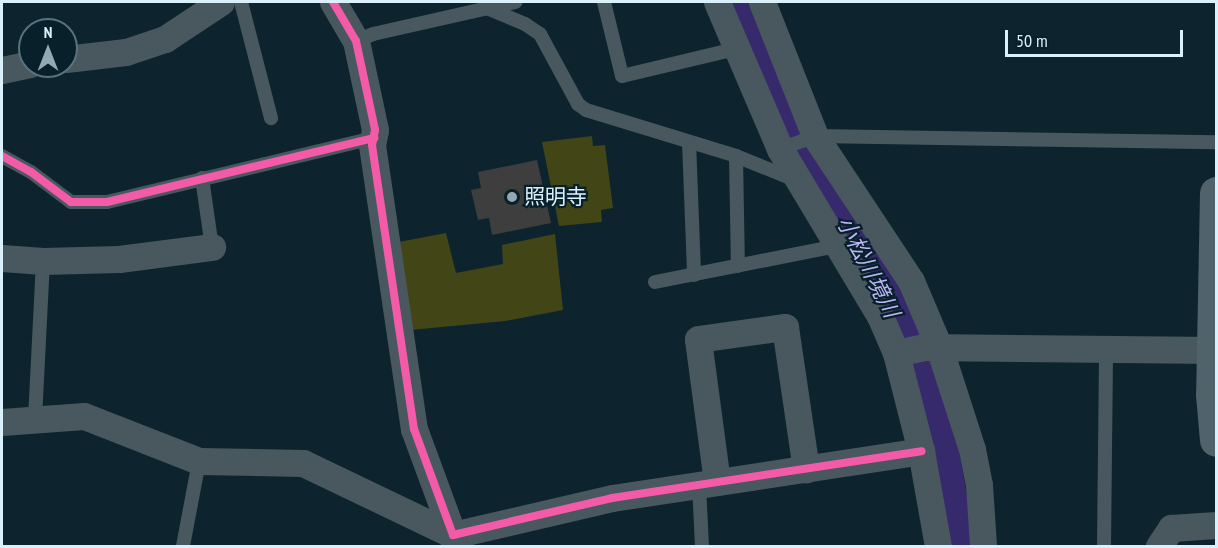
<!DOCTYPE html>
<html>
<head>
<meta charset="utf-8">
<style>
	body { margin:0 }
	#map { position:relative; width:1218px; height:548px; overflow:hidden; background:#0d242e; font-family:"PT Sans Narrow","Noto Sans JP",sans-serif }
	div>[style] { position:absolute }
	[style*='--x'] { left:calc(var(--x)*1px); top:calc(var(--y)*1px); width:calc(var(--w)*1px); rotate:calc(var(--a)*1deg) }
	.green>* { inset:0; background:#424516 }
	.river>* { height:44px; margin:-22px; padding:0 22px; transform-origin:22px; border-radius:22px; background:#36296c }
	.building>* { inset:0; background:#3d3e3d }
	.lane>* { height:14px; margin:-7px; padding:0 7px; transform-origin:7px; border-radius:7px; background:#48585e }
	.street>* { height:27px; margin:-13.5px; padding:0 13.5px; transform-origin:13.5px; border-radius:13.5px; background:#48585e }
	.secondary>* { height:33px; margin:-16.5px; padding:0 16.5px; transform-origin:16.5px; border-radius:16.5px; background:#50636b }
	.cycleway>* { height:8px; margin:-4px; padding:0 4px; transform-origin:4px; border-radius:4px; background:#f35aa7 }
	.dots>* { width:16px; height:16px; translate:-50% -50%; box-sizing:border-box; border:3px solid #07202a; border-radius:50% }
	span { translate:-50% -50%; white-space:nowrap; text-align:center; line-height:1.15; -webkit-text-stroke:4.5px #07202a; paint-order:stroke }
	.poi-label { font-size:21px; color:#daf0fb }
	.left { translate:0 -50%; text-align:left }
	.water-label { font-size:22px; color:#bdb5f5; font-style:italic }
	.frame { position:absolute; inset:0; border:3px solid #daf0fb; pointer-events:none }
	.north { position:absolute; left:18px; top:18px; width:60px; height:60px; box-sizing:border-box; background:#07202a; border:2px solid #5b737e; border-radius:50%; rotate:0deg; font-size:16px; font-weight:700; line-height:24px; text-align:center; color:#daf0fb }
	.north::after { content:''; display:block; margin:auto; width:21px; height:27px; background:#92a9b3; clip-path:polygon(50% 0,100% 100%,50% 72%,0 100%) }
	.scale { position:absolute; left:1005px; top:30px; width:178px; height:27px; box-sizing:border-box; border:3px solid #daf0fb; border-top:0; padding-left:8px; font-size:18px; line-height:21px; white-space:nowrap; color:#daf0fb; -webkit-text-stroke:4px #07202a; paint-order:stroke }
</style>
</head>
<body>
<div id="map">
	<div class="green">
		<i style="clip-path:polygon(592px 136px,593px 146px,605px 145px,613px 208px,601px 210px,602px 222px,559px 226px,542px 142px)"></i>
		<i style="clip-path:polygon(446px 233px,456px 273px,503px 264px,502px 245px,555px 234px,563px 310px,505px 321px,411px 330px,399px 242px)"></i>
	</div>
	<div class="river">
		<i style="--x:741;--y:2;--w:37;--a:71"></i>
		<i style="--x:753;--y:37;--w:146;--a:64"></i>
		<i style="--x:817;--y:168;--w:232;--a:62.6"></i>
		<i style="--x:924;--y:374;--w:174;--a:80.4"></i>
	</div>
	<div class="building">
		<i style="clip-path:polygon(537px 160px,551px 223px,492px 235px,489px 218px,478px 220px,471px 190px,481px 188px,478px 172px)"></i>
	</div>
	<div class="lane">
		<i style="--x:241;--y:2;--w:120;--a:75.5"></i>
		<i style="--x:604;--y:2;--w:76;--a:76.3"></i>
		<i style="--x:622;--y:76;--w:116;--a:-13.4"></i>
		<i style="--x:487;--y:8;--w:41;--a:22.8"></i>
		<i style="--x:525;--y:24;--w:18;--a:34"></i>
		<i style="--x:540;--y:34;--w:80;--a:61.5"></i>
		<i style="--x:578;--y:104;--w:10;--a:37"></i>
		<i style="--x:586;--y:110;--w:157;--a:17"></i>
		<i style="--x:736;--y:156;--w:64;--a:22.1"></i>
		<i style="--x:356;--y:41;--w:18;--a:-22"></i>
		<i style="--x:373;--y:34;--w:146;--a:-12.7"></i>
		<i style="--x:689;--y:142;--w:133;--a:87.8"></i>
		<i style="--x:780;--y:149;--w:37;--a:-20"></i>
		<i style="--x:815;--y:136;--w:401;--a:0.9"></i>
		<i style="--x:2;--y:156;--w:33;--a:29"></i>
		<i style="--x:31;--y:172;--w:50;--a:36.9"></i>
		<i style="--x:71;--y:202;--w:36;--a:0"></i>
		<i style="--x:107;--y:202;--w:275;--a:-13.5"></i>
		<i style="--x:736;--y:156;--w:110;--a:89"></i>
		<i style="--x:202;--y:178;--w:70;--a:81.8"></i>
		<i style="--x:655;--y:282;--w:186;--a:-11.2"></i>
		<i style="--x:35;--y:419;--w:158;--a:-87.1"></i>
		<i style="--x:699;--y:485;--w:61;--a:87.2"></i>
		<i style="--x:183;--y:546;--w:86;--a:-79.3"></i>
		<i style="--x:1104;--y:546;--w:198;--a:-89.4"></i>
	</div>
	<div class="street">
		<i style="--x:333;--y:2;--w:45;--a:59.5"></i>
		<i style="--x:356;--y:41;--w:91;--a:77.9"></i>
		<i style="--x:375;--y:130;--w:15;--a:101"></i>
		<i style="--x:372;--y:145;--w:287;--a:81.6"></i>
		<i style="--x:414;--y:429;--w:113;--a:69.8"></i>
		<i style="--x:453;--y:535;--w:163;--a:-13.1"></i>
		<i style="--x:612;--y:498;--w:313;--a:-8.6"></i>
		<i style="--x:717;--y:2;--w:160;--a:66.8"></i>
		<i style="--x:780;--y:149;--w:195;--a:59.1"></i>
		<i style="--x:880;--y:316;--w:40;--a:66.6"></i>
		<i style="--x:896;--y:353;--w:101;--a:75.7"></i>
		<i style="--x:921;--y:451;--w:97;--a:79.9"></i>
		<i style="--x:762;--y:2;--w:144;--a:68.4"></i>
		<i style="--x:815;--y:136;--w:174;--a:56.5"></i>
		<i style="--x:911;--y:281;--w:72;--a:67"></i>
		<i style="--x:939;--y:347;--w:107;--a:72.1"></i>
		<i style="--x:972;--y:449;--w:37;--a:79"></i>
		<i style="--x:979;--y:485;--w:61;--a:86.2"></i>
		<i style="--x:66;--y:59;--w:60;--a:-6.7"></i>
		<i style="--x:126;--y:52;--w:41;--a:-18.4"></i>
		<i style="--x:165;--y:39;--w:67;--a:-33.5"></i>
		<i style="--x:2;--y:70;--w:29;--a:-12"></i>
		<i style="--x:2;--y:258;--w:41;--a:4.2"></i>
		<i style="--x:43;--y:261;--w:76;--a:-1.5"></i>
		<i style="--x:119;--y:259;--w:94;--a:-7.4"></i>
		<i style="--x:896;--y:353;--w:29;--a:-12"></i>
		<i style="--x:924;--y:347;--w:292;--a:0.6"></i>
		<i style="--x:2;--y:422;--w:82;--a:-4.2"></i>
		<i style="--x:84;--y:416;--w:123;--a:21.4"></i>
		<i style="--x:199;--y:461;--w:104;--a:1.1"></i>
		<i style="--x:303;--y:463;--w:166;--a:25.6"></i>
		<i style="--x:453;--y:535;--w:10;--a:84"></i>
		<i style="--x:717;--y:482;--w:144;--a:-97.6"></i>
		<i style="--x:698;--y:339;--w:88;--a:-7.9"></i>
		<i style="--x:785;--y:327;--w:144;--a:81.6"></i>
		<i style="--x:1159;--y:546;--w:22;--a:-56"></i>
		<i style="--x:1171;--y:528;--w:45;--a:-3.8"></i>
	</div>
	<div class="secondary">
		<i style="--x:1216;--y:193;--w:201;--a:91.1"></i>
		<i style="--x:1212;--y:394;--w:46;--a:85"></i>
	</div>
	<div class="cycleway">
		<i style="--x:333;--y:2;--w:45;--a:59.5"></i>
		<i style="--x:356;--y:41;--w:91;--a:77.9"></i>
		<i style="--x:375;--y:130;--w:15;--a:101"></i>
		<i style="--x:372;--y:145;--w:287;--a:81.6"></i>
		<i style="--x:414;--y:429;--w:113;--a:69.8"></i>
		<i style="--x:453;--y:535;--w:163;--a:-13.1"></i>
		<i style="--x:612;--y:498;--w:313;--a:-8.6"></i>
		<i style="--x:2;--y:156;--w:33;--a:29"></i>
		<i style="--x:31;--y:172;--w:50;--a:36.9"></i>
		<i style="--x:71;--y:202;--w:36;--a:0"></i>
		<i style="--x:107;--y:202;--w:275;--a:-13.5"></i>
	</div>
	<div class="dots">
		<i style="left:512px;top:197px;background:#92a9b3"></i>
	</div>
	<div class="poi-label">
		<span class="left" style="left:524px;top:197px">照明寺</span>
	</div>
	<div class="water-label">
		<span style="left:868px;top:267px;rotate:63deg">小松川境川</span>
	</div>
	<div class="frame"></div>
	<div class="north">N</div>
	<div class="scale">50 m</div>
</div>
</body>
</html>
